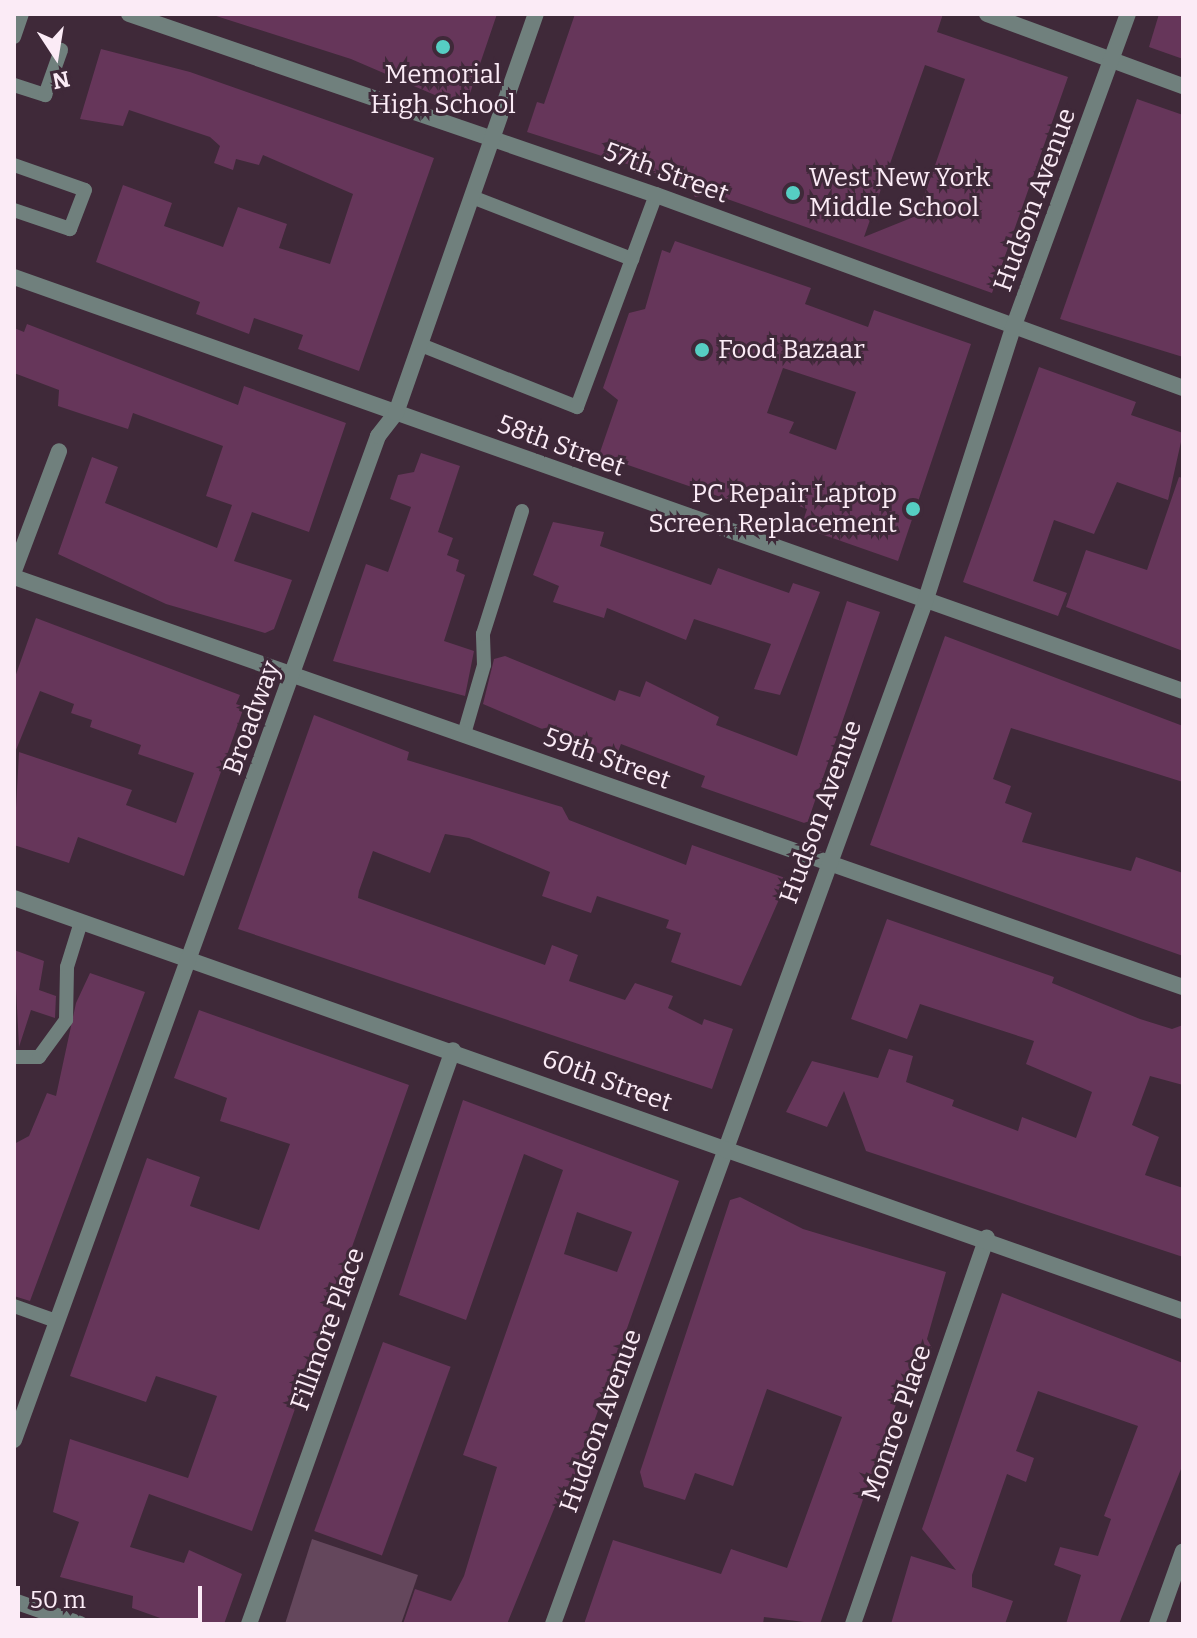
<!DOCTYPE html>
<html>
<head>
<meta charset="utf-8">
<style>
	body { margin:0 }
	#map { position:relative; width:1197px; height:1638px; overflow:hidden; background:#3f2939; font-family:Bitter,serif }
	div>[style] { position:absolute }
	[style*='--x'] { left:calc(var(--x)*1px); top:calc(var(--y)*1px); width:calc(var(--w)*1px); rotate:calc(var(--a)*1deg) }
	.green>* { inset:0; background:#64475c }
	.building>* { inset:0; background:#66365a; transform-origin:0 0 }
	.service>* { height:14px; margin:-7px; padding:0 7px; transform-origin:7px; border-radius:7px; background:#70807d }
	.minor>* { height:16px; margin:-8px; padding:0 8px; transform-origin:8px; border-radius:8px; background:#70807d }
	.tertiary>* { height:16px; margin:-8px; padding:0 8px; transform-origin:8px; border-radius:8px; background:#70807d }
	.dots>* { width:22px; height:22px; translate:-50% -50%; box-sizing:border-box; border:4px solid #3f2939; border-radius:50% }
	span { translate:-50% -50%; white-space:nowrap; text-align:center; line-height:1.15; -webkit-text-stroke:6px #3f2939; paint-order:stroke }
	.poi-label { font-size:26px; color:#fbebf6 }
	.left { translate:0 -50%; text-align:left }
	.right { translate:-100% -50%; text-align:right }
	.street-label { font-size:26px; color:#fbebf6 }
	.frame { position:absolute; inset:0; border:16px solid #fbebf6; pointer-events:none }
	.north { position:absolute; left:16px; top:16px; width:80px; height:80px; -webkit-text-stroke:6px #3f2939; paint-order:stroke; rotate:168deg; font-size:22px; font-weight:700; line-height:32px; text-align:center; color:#fbebf6 }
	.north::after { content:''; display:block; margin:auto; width:28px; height:36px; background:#fbebf6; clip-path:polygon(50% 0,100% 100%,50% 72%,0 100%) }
	.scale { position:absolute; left:16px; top:1586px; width:186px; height:36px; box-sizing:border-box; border:4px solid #fbebf6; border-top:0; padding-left:10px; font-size:24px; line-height:28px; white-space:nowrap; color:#fbebf6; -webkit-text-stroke:6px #3f2939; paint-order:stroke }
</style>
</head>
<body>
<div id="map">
	<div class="green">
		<i style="clip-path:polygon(312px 1539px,418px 1575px,401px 1624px,285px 1624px)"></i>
	</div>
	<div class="building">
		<i style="clip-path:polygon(210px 14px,497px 14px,465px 108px,351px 59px)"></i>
		<i style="clip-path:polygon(evenodd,575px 14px,943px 14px,937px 32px,1068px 77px,992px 293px,713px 194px,695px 197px,686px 183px,527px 132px,537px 102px,544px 104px,575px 14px,925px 65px,965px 79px,932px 174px,916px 216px,864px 237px,925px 65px)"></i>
		<i style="clip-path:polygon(1159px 14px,1183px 14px,1183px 59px,1149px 47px)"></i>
		<i style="clip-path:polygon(101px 49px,190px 72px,434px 158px,359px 371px,298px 349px,303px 335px,254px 318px,249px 334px,196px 314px,200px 302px,96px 262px,123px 185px,172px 203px,164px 226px,223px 247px,238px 207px,287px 224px,279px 248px,330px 264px,353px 194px,263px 155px,259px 165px,236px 159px,233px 170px,214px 163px,220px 146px,210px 137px,129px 110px,123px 126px,80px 119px)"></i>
		<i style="clip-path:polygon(1137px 99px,1183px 115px,1183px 357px,1060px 319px)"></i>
		<i style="clip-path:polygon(evenodd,675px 241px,811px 288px,805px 304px,868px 327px,874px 310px,971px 344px,898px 561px,801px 527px,807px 509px,741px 485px,735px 502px,599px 455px,618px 400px,603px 388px,629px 313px,645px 309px,662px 250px,670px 253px,675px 241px,783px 368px,856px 392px,836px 450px,789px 433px,794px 422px,767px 413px,783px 368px)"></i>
		<i style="clip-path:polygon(27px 324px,238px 405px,244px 386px,346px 423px,309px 532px,252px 512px,234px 561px,292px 580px,274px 629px,265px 633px,166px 604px,58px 554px,92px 457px,118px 467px,105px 503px,217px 548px,232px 505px,206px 496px,223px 446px,133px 413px,128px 429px,85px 415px,58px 406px,59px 390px,14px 373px,14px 328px,24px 332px)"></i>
		<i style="clip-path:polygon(1039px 367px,1136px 402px,1131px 415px,1183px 433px,1168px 500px,1117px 482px,1094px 534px,1054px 520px,1033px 581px,1067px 593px,1058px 616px,963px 582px)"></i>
		<i style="clip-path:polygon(421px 453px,460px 466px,438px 532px,453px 538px,447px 555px,459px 560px,456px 571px,465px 575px,444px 641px,474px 651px,465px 696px,333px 661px,366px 564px,388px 572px,411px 507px,390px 499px,398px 475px,414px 472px)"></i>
		<i style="clip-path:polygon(1179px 477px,1183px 478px,1183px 651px,1066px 607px,1086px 550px,1147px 570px)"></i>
		<i style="clip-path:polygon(553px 522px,604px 532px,600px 546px,711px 585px,718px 568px,789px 593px,793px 583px,820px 592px,780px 695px,754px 689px,771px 644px,694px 619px,686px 640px,607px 608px,604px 618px,553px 602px,559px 586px,533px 575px)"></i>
		<i style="clip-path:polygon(847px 601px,880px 612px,807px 824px,701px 787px,705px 776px,621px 744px,615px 760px,483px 704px,494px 659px,505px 656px,615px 701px,619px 690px,640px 697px,646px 681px,719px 717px,716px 725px,797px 756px)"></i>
		<i style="clip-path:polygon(36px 618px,240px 695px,236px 704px,244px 707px,184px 876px,78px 837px,69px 863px,14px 845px,19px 752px,132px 790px,126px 805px,176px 823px,194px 773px,138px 754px,141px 745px,90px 727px,92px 720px,71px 713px,74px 704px,40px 691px,14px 755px,14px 680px)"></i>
		<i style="clip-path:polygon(945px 636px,1183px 726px,1183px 782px,1011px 728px,993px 779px,1011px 786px,1005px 803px,1032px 813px,1022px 842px,1131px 871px,1136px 857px,1183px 873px,1183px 956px,870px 845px)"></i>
		<i style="clip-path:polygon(314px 715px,409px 752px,407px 760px,562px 807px,569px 820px,686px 865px,692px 845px,788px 879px,741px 986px,671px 962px,681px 933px,666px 928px,669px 920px,597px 896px,591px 913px,542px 896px,550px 872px,469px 838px,445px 834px,430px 873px,373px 851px,359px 891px,358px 898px,545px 965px,552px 945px,578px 955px,569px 981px,625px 1000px,635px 983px,673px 996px,668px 1008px,702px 1025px,704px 1019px,733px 1029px,712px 1089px,238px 929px)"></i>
		<i style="clip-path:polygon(887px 919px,1054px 977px,1052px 983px,1140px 1019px,1172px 1029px,1183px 1025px,1183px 1085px,1150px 1076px,1132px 1125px,1159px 1137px,1145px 1175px,1183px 1188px,1183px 1257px,866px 1151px,844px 1091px,827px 1127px,786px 1112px,812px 1061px,878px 1078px,889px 1049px,913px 1056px,906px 1082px,954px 1100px,952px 1106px,1018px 1131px,1022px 1117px,1076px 1138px,1092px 1092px,1026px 1064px,1034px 1041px,920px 1004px,907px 1039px,851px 1019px)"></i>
		<i style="clip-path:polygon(14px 950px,44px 961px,39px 990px,56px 996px,55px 1018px,31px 1010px,19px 1047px)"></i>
		<i style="clip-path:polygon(90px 973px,145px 992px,30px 1301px,14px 1296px,14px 1144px,29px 1136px,47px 1093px,56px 1096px,76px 1003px)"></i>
		<i style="clip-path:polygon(199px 1010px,409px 1085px,252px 1531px,149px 1494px,130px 1547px,184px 1563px,189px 1550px,242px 1574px,224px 1624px,177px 1624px,132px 1608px,133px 1596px,60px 1577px,79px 1522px,53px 1512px,70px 1439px,188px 1478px,217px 1396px,156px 1376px,146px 1402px,70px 1376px,147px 1158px,200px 1177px,190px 1206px,259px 1230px,290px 1144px,220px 1121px,227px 1098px,174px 1078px)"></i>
		<i style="clip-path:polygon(evenodd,463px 1100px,679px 1181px,564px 1507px,556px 1504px,507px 1624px,403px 1624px,415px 1589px,451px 1601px,464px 1576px,497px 1467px,463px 1455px,563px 1170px,524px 1154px,466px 1320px,399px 1295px,463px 1100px,577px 1212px,632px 1232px,617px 1272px,564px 1254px,577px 1212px)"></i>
		<i style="clip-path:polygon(740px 1197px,803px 1229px,946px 1272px,927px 1339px,932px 1348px,916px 1363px,895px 1407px,820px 1624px,764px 1617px,763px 1624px,584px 1624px,613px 1540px,721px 1574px,731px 1549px,787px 1568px,842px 1417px,767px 1389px,733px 1486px,695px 1473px,685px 1500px,644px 1487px,640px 1472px,701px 1288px,730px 1200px)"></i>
		<i style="clip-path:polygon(1002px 1293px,1183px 1363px,1183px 1464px,1119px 1624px,1066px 1624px,1081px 1575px,1054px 1565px,1060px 1547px,1098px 1556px,1111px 1519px,1104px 1516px,1138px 1426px,1038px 1391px,1016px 1451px,1034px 1458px,1026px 1482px,1007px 1474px,972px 1575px,972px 1587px,1013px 1601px,1005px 1624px,891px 1624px,911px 1556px,956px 1570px,922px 1529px)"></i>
		<i style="left:383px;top:1342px;width:72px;height:201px;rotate:20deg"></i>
	</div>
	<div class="service">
		<i style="--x:14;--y:37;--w:24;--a:-71"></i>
		<i style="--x:14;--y:85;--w:33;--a:18"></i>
		<i style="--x:45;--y:95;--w:48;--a:-70.4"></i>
		<i style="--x:14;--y:165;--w:75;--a:19.4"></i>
		<i style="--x:85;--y:190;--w:42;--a:111"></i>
		<i style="--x:70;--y:229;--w:59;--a:-161.3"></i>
		<i style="--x:472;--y:197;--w:172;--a:21.2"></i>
		<i style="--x:421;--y:345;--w:168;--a:21.7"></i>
		<i style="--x:577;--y:407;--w:226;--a:-69.6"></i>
		<i style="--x:464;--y:734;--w:72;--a:-73.8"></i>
		<i style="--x:484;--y:665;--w:31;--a:-92"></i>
		<i style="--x:483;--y:634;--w:129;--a:-72.4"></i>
		<i style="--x:14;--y:1057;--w:25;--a:0"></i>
		<i style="--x:39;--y:1057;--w:46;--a:-53.9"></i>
		<i style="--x:66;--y:1020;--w:53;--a:-88.9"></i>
		<i style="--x:67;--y:967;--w:47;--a:-72.7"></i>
		<i style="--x:14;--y:1306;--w:45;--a:19.7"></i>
	</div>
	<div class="minor">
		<i style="--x:129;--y:14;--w:557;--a:18.96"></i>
		<i style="--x:656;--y:195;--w:561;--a:20.11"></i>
		<i style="--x:987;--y:14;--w:209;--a:20.2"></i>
		<i style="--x:14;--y:277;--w:1240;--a:19.5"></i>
		<i style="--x:14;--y:571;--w:128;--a:-69.4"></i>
		<i style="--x:14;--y:577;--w:1239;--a:19.33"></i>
		<i style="--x:14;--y:1601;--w:70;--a:19.2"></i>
		<i style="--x:249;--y:1624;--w:609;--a:-70.43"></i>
		<i style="--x:553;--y:1624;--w:1088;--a:-70"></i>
		<i style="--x:925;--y:602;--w:288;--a:-72.2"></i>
		<i style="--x:1013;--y:328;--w:334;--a:-69.9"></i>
		<i style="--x:853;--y:1624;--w:409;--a:-70.9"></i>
		<i style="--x:1157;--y:1624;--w:77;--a:-70.4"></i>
	</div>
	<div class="tertiary">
		<i style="--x:14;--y:898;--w:1240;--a:19.46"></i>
		<i style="--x:14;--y:1440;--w:1068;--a:-70.07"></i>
		<i style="--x:378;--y:436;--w:29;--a:-52"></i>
		<i style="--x:396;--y:413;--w:423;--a:-70.7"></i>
	</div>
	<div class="dots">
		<i style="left:443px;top:47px;background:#56cec3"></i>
		<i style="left:793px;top:193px;background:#56cec3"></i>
		<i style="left:702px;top:350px;background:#56cec3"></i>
		<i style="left:913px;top:509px;background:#56cec3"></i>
	</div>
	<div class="poi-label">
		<span style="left:443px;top:90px">Memorial<br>High School</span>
		<span class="left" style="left:809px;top:193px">West New York<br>Middle School</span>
		<span class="left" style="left:718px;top:350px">Food Bazaar</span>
		<span class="right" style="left:897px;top:509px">PC Repair Laptop<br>Screen Replacement</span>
	</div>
	<div class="street-label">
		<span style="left:666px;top:173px;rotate:20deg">57th Street</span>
		<span style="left:1035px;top:200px;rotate:-70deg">Hudson Avenue</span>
		<span style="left:561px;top:446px;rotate:20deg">58th Street</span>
		<span style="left:252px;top:718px;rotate:-70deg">Broadway</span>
		<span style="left:607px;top:759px;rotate:20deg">59th Street</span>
		<span style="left:821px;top:812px;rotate:-70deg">Hudson Avenue</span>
		<span style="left:607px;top:1081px;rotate:20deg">60th Street</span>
		<span style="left:328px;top:1329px;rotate:-70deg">Fillmore Place</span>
		<span style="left:601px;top:1421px;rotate:-70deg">Hudson Avenue</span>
		<span style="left:897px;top:1423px;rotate:-71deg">Monroe Place</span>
	</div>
	<div class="frame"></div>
	<div class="north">N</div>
	<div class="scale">50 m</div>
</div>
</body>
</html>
